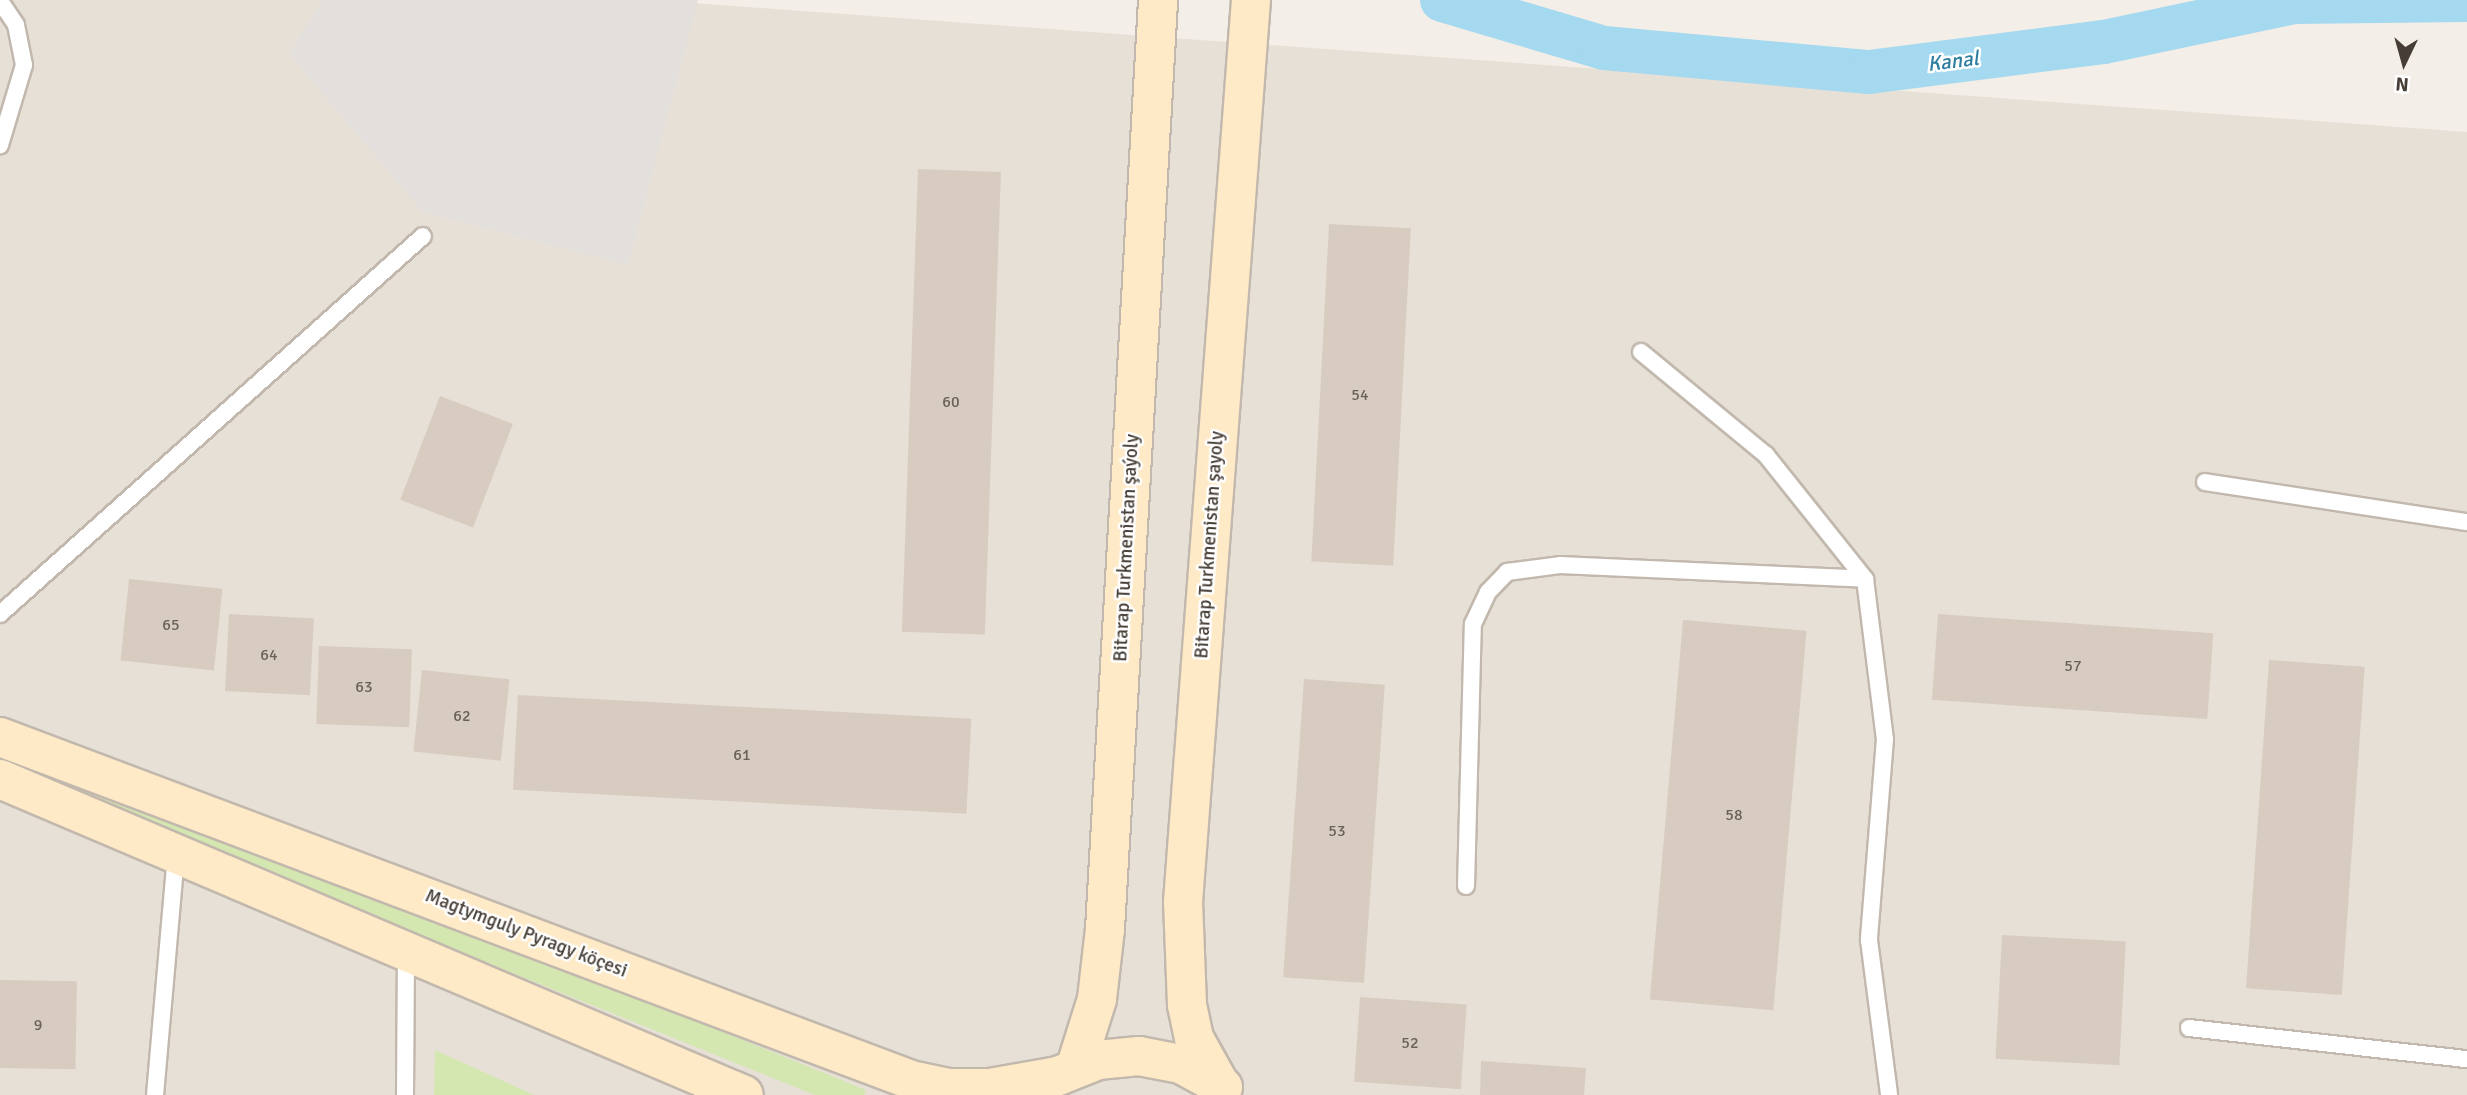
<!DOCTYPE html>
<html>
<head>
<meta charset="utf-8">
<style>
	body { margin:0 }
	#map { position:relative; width:2467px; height:1095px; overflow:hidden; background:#f3eee7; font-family:Signika,sans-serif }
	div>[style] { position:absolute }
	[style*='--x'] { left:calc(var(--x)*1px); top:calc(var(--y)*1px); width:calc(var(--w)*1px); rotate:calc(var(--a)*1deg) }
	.residential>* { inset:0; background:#e7e0d6 }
	.green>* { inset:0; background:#d5e7b1; transform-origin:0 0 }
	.parking>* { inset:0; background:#e2dfdc }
	.canal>* { height:44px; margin:-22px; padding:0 22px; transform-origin:22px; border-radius:22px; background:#a5d9ef }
	.building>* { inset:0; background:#d8ccc0; transform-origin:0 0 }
	.roads { filter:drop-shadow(2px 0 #c2b8ad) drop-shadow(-2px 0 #c2b8ad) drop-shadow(0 2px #c2b8ad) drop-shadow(0 -2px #c2b8ad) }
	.lane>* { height:16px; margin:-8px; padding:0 8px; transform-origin:8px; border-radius:8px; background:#fff }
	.secondary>* { height:38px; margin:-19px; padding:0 19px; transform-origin:19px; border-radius:19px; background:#feeac7 }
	span { translate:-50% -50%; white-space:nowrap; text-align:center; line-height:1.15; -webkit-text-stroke:5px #fff; paint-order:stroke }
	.number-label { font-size:16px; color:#6a6258 }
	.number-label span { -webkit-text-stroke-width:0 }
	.street-label { font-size:19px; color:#463e36 }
	.water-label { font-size:21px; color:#2e7ea1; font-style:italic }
	.north { position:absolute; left:2369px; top:28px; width:70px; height:70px; -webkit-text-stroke:5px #fff; paint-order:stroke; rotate:185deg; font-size:19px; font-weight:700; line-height:28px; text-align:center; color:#463e36 }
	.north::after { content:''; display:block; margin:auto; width:24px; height:32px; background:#463e36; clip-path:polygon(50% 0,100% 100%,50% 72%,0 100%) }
</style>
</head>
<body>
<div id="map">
	<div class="residential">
		<i style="clip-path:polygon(0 0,651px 0,2467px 132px,2467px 1095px,0 1095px)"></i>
	</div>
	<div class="green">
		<i style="left:0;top:740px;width:934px;height:24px;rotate:22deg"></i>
		<i style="clip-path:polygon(435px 1050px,534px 1095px,434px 1095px)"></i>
	</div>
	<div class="parking">
		<i style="clip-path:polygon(323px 0,698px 0,628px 265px,423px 212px,289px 54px)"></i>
	</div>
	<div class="canal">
		<i style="--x:1442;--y:0;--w:169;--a:16.5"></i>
		<i style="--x:1604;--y:48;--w:266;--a:5.2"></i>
		<i style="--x:1869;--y:72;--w:237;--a:-7.3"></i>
		<i style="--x:2104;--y:42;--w:193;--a:-11.9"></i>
		<i style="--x:2293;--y:2;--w:174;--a:-0.7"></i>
	</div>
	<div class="building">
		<i style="left:918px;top:169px;width:83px;height:463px;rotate:2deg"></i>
		<i style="left:1329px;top:224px;width:82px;height:338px;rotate:3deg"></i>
		<i style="left:440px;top:396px;width:78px;height:111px;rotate:21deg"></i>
		<i style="left:129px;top:579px;width:94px;height:82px;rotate:6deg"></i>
		<i style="left:229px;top:614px;width:85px;height:77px;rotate:3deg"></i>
		<i style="left:1938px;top:614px;width:276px;height:86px;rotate:4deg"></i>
		<i style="left:1683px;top:620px;width:124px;height:381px;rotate:5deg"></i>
		<i style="left:319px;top:646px;width:93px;height:78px;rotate:2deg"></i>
		<i style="left:2269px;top:660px;width:96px;height:329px;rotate:4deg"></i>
		<i style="left:422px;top:670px;width:88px;height:82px;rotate:6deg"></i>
		<i style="left:1304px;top:679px;width:81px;height:299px;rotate:4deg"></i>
		<i style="left:518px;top:695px;width:454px;height:95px;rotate:3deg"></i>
		<i style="left:2002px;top:935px;width:124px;height:124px;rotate:3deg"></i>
		<i style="left:0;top:980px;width:77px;height:88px;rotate:1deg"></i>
		<i style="left:1360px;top:997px;width:107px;height:85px;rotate:4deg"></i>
		<i style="clip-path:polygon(1481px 1061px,1586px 1068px,1584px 1095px,1480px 1095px)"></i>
	</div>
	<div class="roads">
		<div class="lane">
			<i style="--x:0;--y:1;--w:29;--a:56"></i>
			<i style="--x:16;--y:25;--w:41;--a:78.7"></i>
			<i style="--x:24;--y:65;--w:84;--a:106.7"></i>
			<i style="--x:1641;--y:352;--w:162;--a:39.5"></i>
			<i style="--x:1766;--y:455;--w:159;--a:51.4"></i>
			<i style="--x:1865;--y:579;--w:161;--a:82.9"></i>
			<i style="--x:1885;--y:739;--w:202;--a:94.6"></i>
			<i style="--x:1869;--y:940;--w:156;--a:82.6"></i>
			<i style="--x:2205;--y:482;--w:265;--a:8.7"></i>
			<i style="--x:0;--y:614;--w:567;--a:-41.78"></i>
			<i style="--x:1466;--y:886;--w:262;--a:-88.5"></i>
			<i style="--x:1473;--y:624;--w:35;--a:-65"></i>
			<i style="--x:1488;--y:592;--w:28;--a:-46"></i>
			<i style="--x:1507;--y:572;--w:53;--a:-7.5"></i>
			<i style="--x:1560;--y:565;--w:305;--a:2.6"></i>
			<i style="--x:2189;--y:1028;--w:280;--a:6.4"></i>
			<i style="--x:155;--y:1095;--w:243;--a:-85"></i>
			<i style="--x:405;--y:1095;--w:144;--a:-89.6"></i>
		</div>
		<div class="secondary">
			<i style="--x:0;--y:737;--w:973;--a:20.63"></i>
			<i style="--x:911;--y:1080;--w:39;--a:12"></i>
			<i style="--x:949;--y:1088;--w:41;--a:0"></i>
			<i style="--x:990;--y:1088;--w:69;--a:-10"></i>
			<i style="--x:0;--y:779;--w:808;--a:23.01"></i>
			<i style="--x:1076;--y:1066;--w:70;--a:-72.6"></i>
			<i style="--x:1097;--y:999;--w:70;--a:-83.5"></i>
			<i style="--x:1105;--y:929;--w:931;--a:-86.73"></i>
			<i style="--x:1058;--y:1076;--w:43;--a:-21.8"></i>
			<i style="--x:1098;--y:1060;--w:41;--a:-5.6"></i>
			<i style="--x:1139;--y:1056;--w:43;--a:10.8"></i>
			<i style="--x:1181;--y:1064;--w:48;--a:28.7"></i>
			<i style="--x:1219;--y:1083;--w:51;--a:-119.1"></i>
			<i style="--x:1194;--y:1038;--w:34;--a:-102"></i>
			<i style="--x:1187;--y:1005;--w:103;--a:-92.2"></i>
			<i style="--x:1183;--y:902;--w:905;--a:-85.69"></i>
		</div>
	</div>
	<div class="number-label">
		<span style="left:1360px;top:395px">54</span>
		<span style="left:951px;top:402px">60</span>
		<span style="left:171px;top:625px">65</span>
		<span style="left:269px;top:655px">64</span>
		<span style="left:2073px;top:666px">57</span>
		<span style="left:364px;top:687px">63</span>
		<span style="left:462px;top:716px">62</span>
		<span style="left:742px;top:755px">61</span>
		<span style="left:1734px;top:815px">58</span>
		<span style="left:1337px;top:831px">53</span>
		<span style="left:38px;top:1025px">9</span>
		<span style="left:1410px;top:1043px">52</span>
	</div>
	<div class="street-label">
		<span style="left:1210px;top:545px;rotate:-86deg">Bitarap Turkmenistan şayoly</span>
		<span style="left:1127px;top:548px;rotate:-87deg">Bitarap Turkmenistan şaýoly</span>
		<span style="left:526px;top:934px;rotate:21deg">Magtymguly Pyragy köçesi</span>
	</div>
	<div class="water-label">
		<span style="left:1953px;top:61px;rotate:-7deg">Kanal</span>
	</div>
	<div class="north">N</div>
</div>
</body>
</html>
